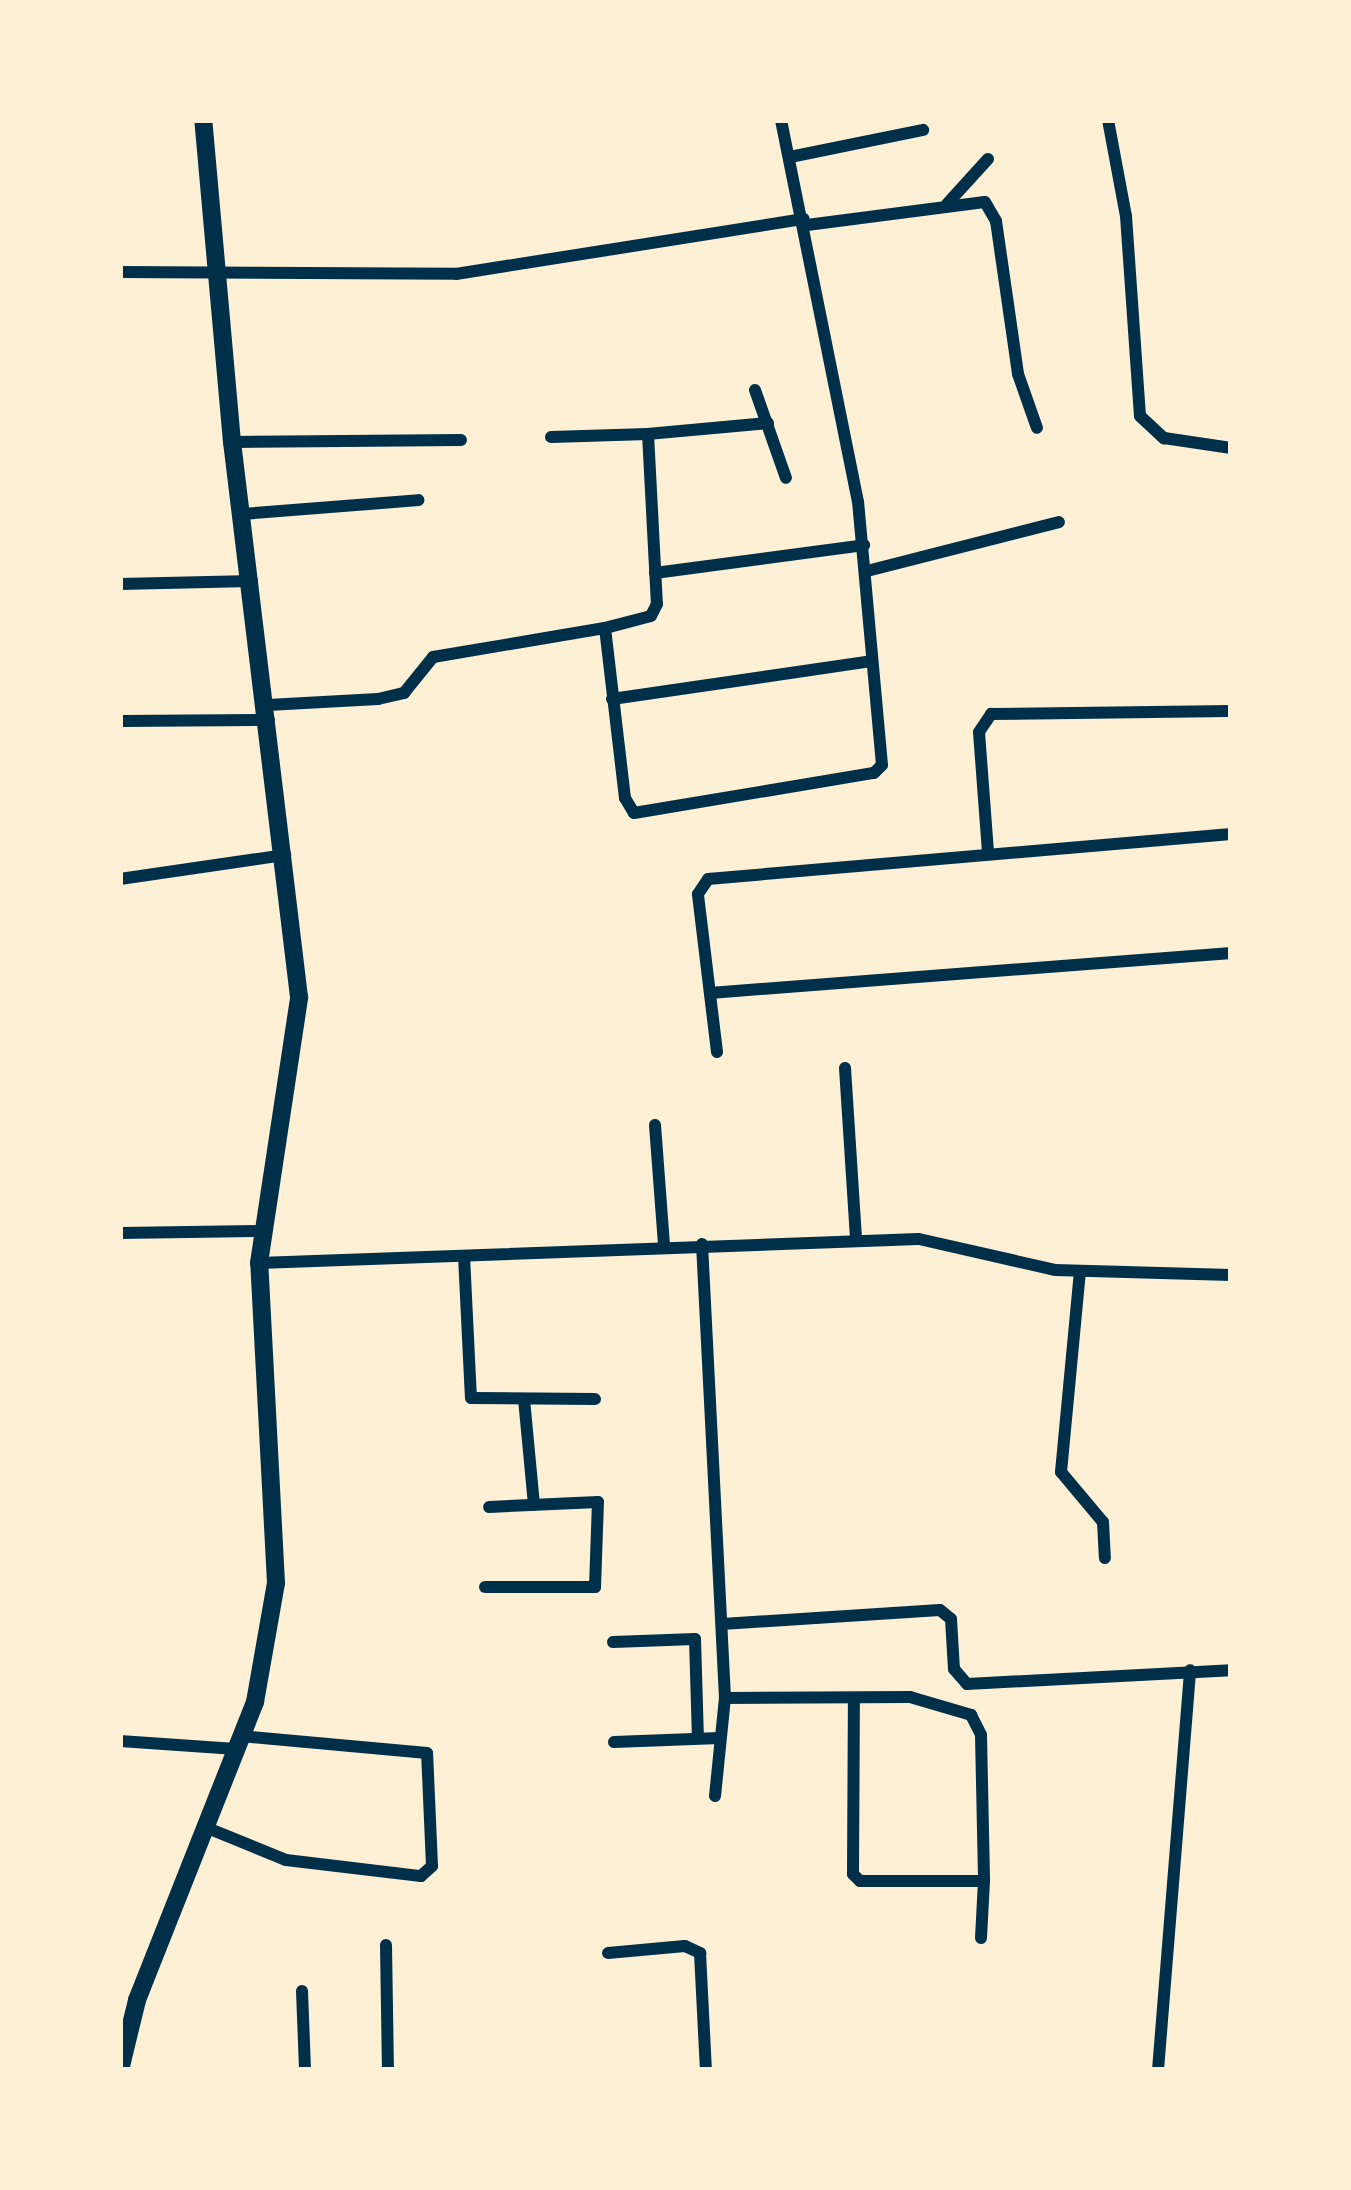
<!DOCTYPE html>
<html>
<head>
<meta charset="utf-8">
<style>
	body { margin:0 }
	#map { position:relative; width:1351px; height:2190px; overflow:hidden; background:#fdf0d5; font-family:"Open Sans",sans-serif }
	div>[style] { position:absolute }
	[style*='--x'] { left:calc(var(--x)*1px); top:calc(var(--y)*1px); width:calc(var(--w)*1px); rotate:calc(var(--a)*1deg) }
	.minor>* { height:12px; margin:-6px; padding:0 6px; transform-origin:6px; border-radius:6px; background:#003049 }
	.secondary>* { height:18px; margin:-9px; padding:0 9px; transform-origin:9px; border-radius:9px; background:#003049 }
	span { translate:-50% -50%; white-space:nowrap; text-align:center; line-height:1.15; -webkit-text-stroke:10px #fdf0d5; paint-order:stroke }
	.frame { position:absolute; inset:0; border:123px solid #fdf0d5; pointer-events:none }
</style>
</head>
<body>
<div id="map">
	<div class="minor">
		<i style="--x:1108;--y:120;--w:98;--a:79.4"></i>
		<i style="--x:1126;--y:216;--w:200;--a:86"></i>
		<i style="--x:1140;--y:416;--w:33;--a:43"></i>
		<i style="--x:1164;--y:438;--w:68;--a:8.5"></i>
		<i style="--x:790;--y:157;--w:136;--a:-11.5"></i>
		<i style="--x:947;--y:204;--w:61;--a:-47.7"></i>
		<i style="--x:807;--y:225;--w:179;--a:-7.4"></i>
		<i style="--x:985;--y:202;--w:22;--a:60"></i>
		<i style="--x:996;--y:221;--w:155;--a:81.8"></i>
		<i style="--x:1018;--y:374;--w:57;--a:70.6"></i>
		<i style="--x:120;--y:272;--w:336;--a:0.3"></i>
		<i style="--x:456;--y:274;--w:352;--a:-9"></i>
		<i style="--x:755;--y:390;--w:93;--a:70.6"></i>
		<i style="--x:768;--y:423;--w:121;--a:174.8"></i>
		<i style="--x:648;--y:434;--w:170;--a:87"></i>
		<i style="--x:657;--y:604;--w:13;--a:117"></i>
		<i style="--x:651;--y:616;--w:48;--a:165.4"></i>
		<i style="--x:605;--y:628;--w:171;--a:83.3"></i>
		<i style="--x:625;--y:798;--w:17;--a:59"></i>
		<i style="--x:634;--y:813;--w:243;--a:-9.5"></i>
		<i style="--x:874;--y:773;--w:11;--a:-45"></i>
		<i style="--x:882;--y:765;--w:264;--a:-95.2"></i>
		<i style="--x:858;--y:502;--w:390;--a:-101.4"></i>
		<i style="--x:551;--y:437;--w:97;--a:-1.8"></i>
		<i style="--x:232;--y:442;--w:229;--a:-0.5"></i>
		<i style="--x:242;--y:514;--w:177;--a:-4.5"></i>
		<i style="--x:867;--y:571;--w:198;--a:-14.3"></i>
		<i style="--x:655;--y:573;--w:211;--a:-7.6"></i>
		<i style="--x:120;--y:584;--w:132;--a:-1.3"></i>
		<i style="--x:612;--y:699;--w:262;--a:-8.3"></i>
		<i style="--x:268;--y:705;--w:110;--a:-3.1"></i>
		<i style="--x:378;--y:699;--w:27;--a:-13"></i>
		<i style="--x:404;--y:693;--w:46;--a:-51.1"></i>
		<i style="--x:433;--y:657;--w:174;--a:-9.6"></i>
		<i style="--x:120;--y:721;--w:149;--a:-0.4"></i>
		<i style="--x:988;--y:852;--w:120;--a:-94.3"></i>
		<i style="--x:979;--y:732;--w:22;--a:-56"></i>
		<i style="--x:991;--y:714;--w:240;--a:-0.7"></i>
		<i style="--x:120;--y:879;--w:167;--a:-8.3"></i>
		<i style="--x:710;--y:993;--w:523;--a:-4.39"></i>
		<i style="--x:717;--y:1052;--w:159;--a:-96.9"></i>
		<i style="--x:698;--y:894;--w:18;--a:-56"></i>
		<i style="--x:708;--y:879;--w:525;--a:-4.92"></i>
		<i style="--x:845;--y:1068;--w:172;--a:86.3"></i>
		<i style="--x:655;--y:1125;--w:121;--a:85.7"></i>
		<i style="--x:120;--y:1233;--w:146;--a:-0.8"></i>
		<i style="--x:702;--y:1244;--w:455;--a:87.1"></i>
		<i style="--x:725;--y:1698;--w:185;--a:-0.3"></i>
		<i style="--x:910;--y:1697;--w:64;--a:16.4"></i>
		<i style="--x:971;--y:1715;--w:22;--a:63"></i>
		<i style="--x:981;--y:1735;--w:146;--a:88.8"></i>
		<i style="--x:984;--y:1881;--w:124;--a:180"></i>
		<i style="--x:860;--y:1881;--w:10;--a:-135"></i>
		<i style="--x:853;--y:1874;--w:172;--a:-89.7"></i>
		<i style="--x:464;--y:1256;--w:142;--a:87.2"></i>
		<i style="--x:471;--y:1398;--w:124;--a:0.5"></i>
		<i style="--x:259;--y:1263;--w:660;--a:-2.08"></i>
		<i style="--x:919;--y:1239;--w:139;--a:12.8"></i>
		<i style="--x:1055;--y:1270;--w:176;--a:1.6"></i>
		<i style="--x:1080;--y:1271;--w:202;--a:95.4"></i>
		<i style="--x:1061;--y:1472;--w:65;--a:50"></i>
		<i style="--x:1103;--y:1522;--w:36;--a:87"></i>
		<i style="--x:524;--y:1399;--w:106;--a:84.6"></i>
		<i style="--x:485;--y:1587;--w:110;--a:0"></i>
		<i style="--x:595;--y:1587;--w:85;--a:-88"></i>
		<i style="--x:598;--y:1502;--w:109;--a:177.4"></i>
		<i style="--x:722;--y:1624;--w:218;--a:-3.7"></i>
		<i style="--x:940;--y:1610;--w:14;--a:39"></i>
		<i style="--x:951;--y:1619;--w:50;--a:86.6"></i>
		<i style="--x:954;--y:1669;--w:20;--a:49"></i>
		<i style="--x:967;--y:1684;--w:264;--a:-3"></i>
		<i style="--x:613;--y:1642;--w:82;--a:-2.1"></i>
		<i style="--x:695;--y:1639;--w:99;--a:88.3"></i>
		<i style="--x:120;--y:1741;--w:116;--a:3.9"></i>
		<i style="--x:614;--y:1742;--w:106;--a:-2.2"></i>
		<i style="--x:715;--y:1796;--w:99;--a:-84.2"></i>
		<i style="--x:205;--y:1827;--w:87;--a:22.2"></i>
		<i style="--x:286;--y:1860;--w:136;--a:6.8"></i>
		<i style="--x:421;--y:1876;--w:15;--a:-42"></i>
		<i style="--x:432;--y:1866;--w:113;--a:-92.5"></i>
		<i style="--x:427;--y:1753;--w:187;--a:-174.8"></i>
		<i style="--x:981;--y:1938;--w:57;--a:-87"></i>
		<i style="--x:386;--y:1945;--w:125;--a:89.1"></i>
		<i style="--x:608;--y:1953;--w:77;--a:-5.2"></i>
		<i style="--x:685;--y:1946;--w:17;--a:25"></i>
		<i style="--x:700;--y:1953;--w:117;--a:87.1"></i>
		<i style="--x:302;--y:1991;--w:79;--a:87.8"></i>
		<i style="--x:1158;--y:2070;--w:401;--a:-85.4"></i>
	</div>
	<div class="secondary">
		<i style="--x:120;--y:2070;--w:72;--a:-76.3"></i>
		<i style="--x:137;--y:2000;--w:321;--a:-68.4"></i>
		<i style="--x:255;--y:1702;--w:121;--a:-80"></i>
		<i style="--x:276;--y:1583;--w:320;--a:-93"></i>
		<i style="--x:259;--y:1263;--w:269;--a:-81.4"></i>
		<i style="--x:299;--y:997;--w:559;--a:-96.88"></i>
		<i style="--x:232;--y:442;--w:323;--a:-95.1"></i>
	</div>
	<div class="frame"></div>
</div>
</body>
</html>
